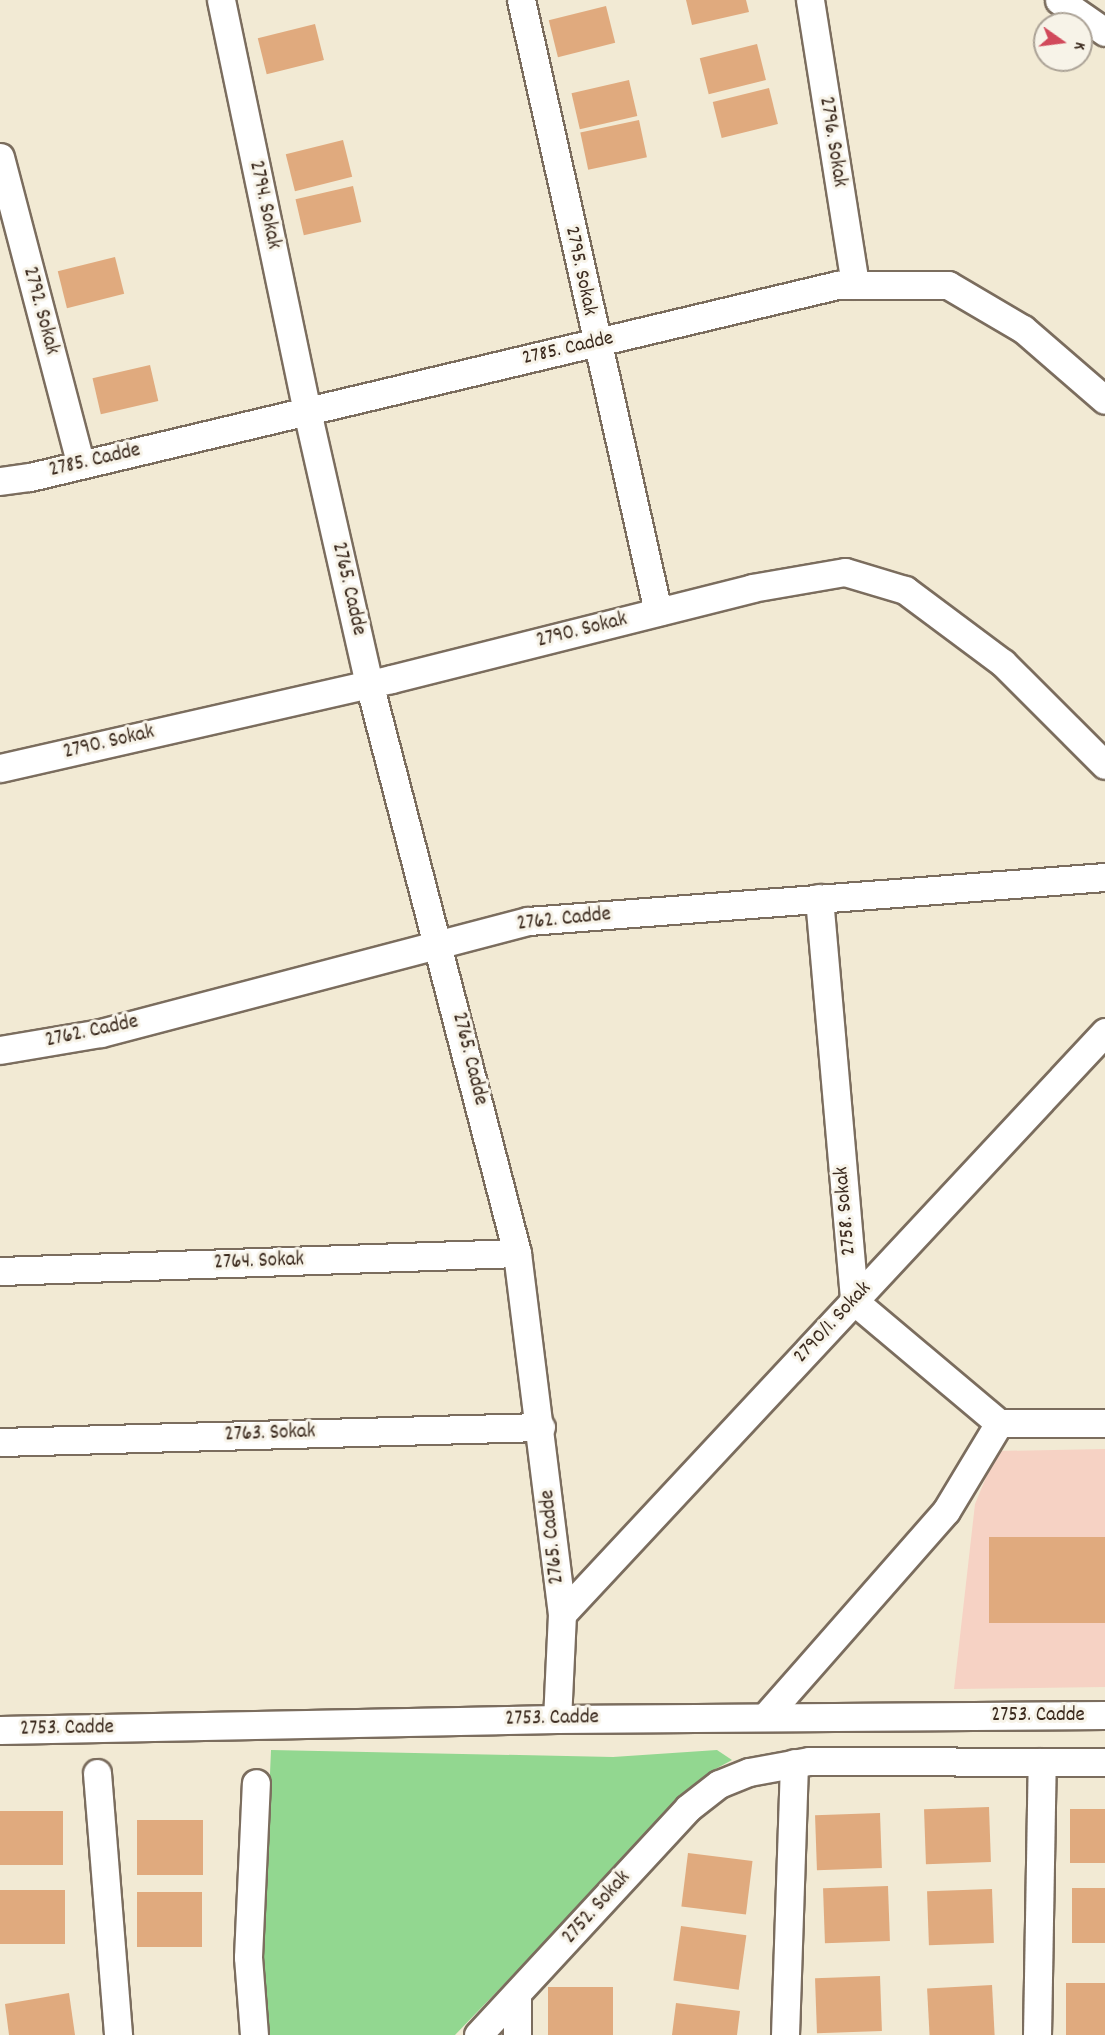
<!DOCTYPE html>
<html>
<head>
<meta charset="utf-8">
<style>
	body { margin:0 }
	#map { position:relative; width:1105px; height:2035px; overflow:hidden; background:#f2ead4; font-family:Dekko,sans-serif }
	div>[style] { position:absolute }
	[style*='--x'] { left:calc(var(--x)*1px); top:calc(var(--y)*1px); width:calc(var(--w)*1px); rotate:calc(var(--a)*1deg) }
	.built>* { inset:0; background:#f6d2c4 }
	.green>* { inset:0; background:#92d790 }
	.building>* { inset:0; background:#e0aa7e; transform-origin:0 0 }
	.roads { filter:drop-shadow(2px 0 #7b6d5e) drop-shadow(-2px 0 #7b6d5e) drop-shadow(0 2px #7b6d5e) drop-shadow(0 -2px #7b6d5e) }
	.street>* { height:27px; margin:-13.5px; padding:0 13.5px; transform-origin:13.5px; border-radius:13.5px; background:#fff }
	span { translate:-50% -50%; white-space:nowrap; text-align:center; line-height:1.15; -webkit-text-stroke:6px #f7f3e8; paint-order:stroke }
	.street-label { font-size:21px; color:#3b2a1e }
	.north { position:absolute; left:1033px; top:12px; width:60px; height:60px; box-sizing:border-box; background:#f7f3e8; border:2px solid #aca397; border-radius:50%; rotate:104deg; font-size:16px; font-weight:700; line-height:24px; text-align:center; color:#3b2a1e }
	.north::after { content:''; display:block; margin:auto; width:21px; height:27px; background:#d1495b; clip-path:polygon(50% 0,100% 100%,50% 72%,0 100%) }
</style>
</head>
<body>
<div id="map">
	<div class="built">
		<i style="clip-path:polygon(1105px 1449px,1105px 1687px,954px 1689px,975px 1504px,997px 1451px)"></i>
	</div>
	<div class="green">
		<i style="clip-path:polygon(271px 1750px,613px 1757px,717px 1750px,732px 1760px,708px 1773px,455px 2035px,265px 2035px,260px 2009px)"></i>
	</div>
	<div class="building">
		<i style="clip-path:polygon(686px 0,746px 0,749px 12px,692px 25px)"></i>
		<i style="left:606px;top:6px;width:38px;height:59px;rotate:76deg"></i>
		<i style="left:315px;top:24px;width:37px;height:59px;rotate:76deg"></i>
		<i style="left:757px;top:44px;width:37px;height:59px;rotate:76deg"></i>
		<i style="left:629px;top:80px;width:37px;height:59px;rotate:77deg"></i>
		<i style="left:769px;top:88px;width:37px;height:58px;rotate:76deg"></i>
		<i style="left:639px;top:120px;width:38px;height:60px;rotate:78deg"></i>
		<i style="left:343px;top:140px;width:38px;height:59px;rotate:76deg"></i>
		<i style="left:353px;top:186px;width:37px;height:59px;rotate:77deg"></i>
		<i style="left:115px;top:257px;width:38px;height:59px;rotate:76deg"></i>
		<i style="left:150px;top:365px;width:37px;height:59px;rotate:77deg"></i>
		<i style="left:1105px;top:1537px;width:86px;height:116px;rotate:90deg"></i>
		<i style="left:989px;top:1807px;width:55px;height:65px;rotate:88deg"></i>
		<i style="left:1070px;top:1809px;width:35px;height:54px"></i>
		<i style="left:0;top:1811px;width:63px;height:54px"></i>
		<i style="left:880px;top:1813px;width:55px;height:65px;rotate:88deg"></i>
		<i style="left:203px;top:1820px;width:55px;height:66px;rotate:90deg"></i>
		<i style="left:688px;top:1853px;width:65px;height:54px;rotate:7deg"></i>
		<i style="left:888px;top:1886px;width:55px;height:65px;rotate:88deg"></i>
		<i style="left:1072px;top:1888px;width:33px;height:55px"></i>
		<i style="left:992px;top:1889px;width:54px;height:65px;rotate:88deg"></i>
		<i style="left:0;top:1890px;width:65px;height:54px"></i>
		<i style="left:202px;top:1892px;width:55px;height:65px;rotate:90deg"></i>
		<i style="left:681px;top:1926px;width:66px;height:55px;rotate:8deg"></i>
		<i style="left:880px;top:1976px;width:55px;height:65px;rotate:88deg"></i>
		<i style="left:1105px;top:1983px;width:52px;height:39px;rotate:90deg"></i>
		<i style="left:992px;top:1985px;width:50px;height:65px;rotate:87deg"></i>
		<i style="left:548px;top:1987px;width:65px;height:48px"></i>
		<i style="clip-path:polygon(69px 1993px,75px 2035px,9px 2035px,5px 2004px)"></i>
		<i style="clip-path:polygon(676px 2003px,740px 2011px,737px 2035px,672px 2035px)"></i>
	</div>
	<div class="roads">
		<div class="street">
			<i style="--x:221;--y:0;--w:420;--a:78.2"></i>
			<i style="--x:307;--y:411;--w:279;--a:77.2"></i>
			<i style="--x:369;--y:683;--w:589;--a:75.44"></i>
			<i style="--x:517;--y:1253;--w:364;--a:82.9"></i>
			<i style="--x:562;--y:1614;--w:105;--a:92.7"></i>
			<i style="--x:521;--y:0;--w:627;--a:77.38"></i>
			<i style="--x:810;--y:0;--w:288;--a:81"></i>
			<i style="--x:1059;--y:0;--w:56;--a:34.8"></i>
			<i style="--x:0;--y:157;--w:318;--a:75.3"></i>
			<i style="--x:0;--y:481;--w:30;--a:-8"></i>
			<i style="--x:30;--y:477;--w:830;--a:-13.38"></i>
			<i style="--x:837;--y:285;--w:111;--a:0"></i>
			<i style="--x:948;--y:285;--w:87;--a:30.4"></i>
			<i style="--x:1023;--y:329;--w:108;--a:40.9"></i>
			<i style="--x:0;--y:768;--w:401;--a:-12.8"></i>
			<i style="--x:391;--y:679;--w:372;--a:-14.1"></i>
			<i style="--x:752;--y:588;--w:94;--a:-9.8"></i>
			<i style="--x:845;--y:572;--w:63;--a:16.7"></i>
			<i style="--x:905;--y:590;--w:122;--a:36.7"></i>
			<i style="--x:1003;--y:663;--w:144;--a:45"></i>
			<i style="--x:819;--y:898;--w:405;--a:85"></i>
			<i style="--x:854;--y:1301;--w:189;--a:40.1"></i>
			<i style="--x:999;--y:1423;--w:106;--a:0"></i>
			<i style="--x:0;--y:1050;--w:102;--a:-9.6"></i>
			<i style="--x:101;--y:1033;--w:441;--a:-14.7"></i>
			<i style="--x:528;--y:921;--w:579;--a:-4.36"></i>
			<i style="--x:0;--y:1271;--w:517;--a:-1.99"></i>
			<i style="--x:0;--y:1442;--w:541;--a:-1.59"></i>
			<i style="--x:562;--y:1614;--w:796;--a:-46.99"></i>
			<i style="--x:765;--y:1717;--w:274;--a:-48.7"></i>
			<i style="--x:946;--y:1511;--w:103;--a:-58.9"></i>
			<i style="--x:0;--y:1730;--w:557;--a:-1.13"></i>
			<i style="--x:557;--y:1719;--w:548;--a:-0.42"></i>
			<i style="--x:97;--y:1773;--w:263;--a:85.4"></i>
			<i style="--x:517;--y:1997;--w:38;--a:90"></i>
			<i style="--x:254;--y:2035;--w:78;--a:-94.4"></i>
			<i style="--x:248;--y:1957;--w:174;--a:-87.4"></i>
			<i style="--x:478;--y:2035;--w:309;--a:-47.2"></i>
			<i style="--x:688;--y:1808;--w:39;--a:-38"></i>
			<i style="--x:719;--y:1784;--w:32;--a:-22"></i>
			<i style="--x:749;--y:1772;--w:61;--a:-10.4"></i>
			<i style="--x:809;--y:1761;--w:296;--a:0.2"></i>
			<i style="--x:785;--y:2035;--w:272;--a:-88.1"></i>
			<i style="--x:1037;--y:2035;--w:273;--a:-89"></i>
		</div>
	</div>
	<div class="street-label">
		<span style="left:832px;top:142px;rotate:81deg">2796. Sokak</span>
		<span style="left:264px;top:205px;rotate:78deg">2794. Sokak</span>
		<span style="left:580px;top:271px;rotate:78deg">2795. Sokak</span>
		<span style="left:40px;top:311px;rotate:75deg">2792. Sokak</span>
		<span style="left:568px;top:349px;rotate:-13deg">2785. Cadde</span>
		<span style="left:95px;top:461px;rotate:-13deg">2785. Cadde</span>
		<span style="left:348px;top:589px;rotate:77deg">2765. Cadde</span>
		<span style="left:582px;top:631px;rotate:-14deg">2790. Sokak</span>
		<span style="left:109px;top:743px;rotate:-13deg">2790. Sokak</span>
		<span style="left:564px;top:920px;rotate:-6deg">2762. Cadde</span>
		<span style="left:92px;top:1032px;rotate:-12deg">2762. Cadde</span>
		<span style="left:469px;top:1059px;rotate:76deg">2765. Cadde</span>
		<span style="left:846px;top:1211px;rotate:-95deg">2758. Sokak</span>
		<span style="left:259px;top:1262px;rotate:-2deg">2764. Sokak</span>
		<span style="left:833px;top:1323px;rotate:-47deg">2790/1. Sokak</span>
		<span style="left:270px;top:1434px;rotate:-2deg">2763. Sokak</span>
		<span style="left:553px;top:1537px;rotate:-96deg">2765. Cadde</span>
		<span style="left:1038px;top:1716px">2753. Cadde</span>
		<span style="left:552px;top:1719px;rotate:-1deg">2753. Cadde</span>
		<span style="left:67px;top:1729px;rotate:-1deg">2753. Cadde</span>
		<span style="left:597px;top:1908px;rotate:-48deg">2752. Sokak</span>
	</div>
	<div class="north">K</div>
</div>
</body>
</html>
